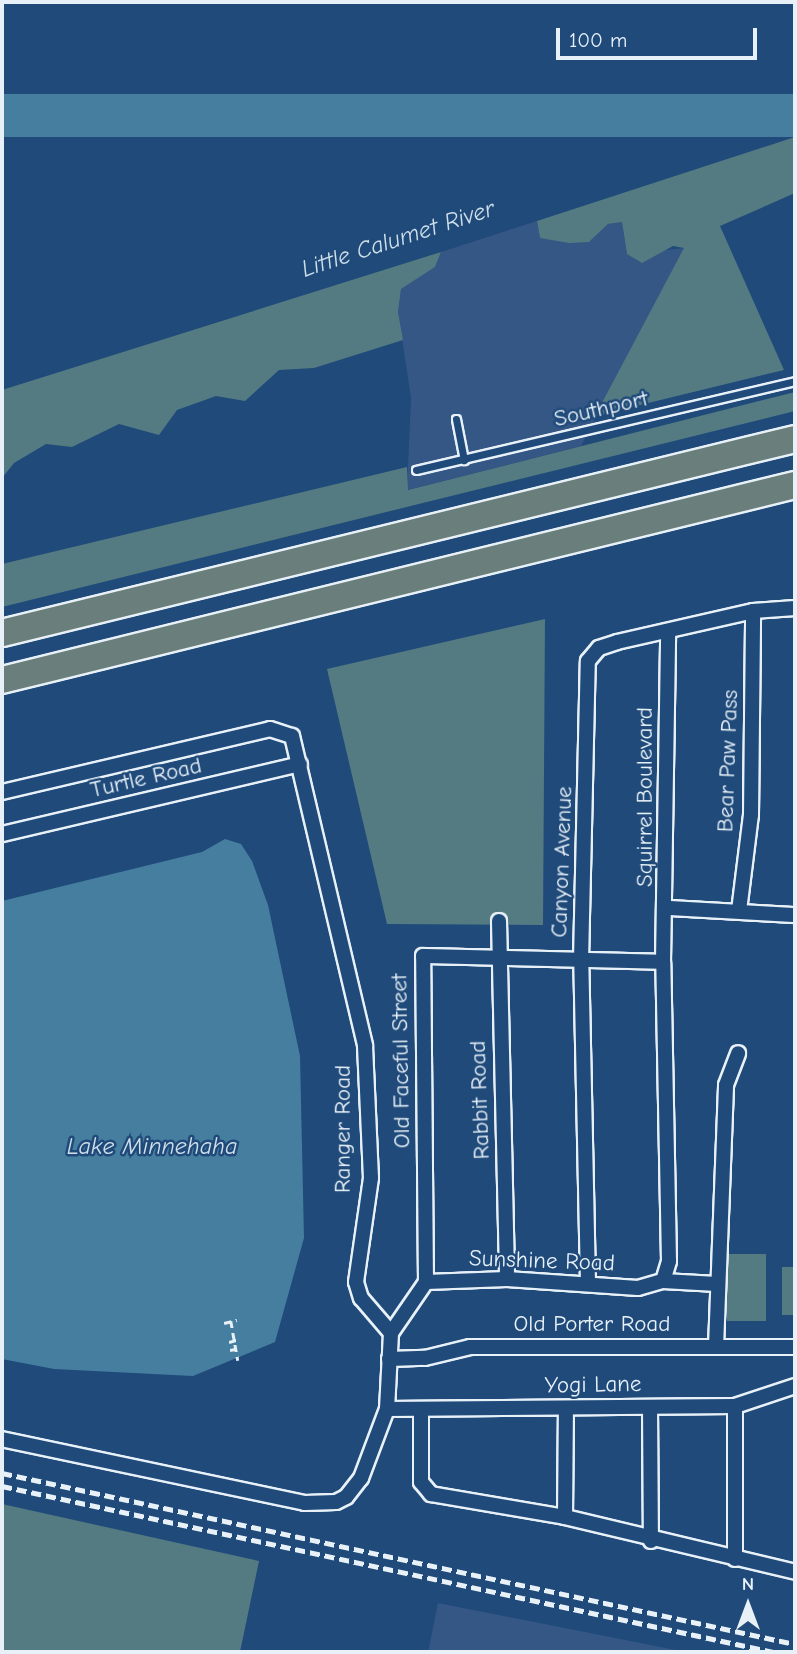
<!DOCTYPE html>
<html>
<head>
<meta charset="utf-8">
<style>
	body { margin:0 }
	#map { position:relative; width:797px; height:1654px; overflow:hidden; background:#1f4a7a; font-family:"Comic Neue",sans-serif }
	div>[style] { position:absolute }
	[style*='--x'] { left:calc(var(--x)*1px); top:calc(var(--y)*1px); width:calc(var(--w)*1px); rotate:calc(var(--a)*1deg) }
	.built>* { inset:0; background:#345786 }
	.green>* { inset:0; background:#547b82; transform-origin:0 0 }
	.water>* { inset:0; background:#467ea0; transform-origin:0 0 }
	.path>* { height:2.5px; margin-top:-1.25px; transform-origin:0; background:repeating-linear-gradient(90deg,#e8f1f8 0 7px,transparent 0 12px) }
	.roads { filter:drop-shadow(2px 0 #e8f1f8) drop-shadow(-2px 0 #e8f1f8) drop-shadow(0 2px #e8f1f8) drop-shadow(0 -2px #e8f1f8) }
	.service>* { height:7px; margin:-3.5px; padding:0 3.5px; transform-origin:3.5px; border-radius:3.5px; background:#1f4a7a }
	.minor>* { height:14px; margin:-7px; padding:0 7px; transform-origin:7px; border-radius:7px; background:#1f4a7a }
	.motorway>* { height:26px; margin:-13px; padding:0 13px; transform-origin:13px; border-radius:13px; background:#6a7f7c }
	.rail>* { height:4.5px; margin-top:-2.25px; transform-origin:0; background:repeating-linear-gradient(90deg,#e8f1f8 0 10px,transparent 0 15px) }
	span { translate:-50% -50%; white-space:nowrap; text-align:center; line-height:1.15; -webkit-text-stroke:5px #1f4a7a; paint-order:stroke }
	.street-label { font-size:23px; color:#e8f1f8 }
	.water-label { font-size:24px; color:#d0e0eb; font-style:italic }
	.frame { position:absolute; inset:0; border:4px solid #e8f1f8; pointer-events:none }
	.north { position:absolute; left:713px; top:1570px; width:70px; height:70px; -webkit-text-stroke:5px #1f4a7a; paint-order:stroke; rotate:0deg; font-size:19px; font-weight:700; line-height:28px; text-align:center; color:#e8f1f8 }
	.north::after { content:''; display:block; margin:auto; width:24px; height:32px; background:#e8f1f8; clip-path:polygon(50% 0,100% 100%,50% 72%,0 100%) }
	.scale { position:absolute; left:556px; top:28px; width:201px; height:32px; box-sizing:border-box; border:4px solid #e8f1f8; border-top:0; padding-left:9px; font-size:21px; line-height:24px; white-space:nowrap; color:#e8f1f8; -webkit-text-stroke:5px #1f4a7a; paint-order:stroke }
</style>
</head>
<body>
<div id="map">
	<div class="built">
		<i style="clip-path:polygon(537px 221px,540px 238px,589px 242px,608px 224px,622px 222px,627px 254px,685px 248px,581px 446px,407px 490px,411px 398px,398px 312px,401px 289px,435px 267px,441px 252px)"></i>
		<i style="clip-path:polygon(438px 1603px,686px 1652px,428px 1652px)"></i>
	</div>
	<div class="green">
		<i style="clip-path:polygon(795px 137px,795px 193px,720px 226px,784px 370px,595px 416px,684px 248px,673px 246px,642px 263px,627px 254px,622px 222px,608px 224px,589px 242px,569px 243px,540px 238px,537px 221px)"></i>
		<i style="clip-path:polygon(441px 252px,435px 267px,401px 289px,398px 312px,403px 340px,314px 368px,279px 370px,245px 401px,216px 396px,177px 410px,159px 435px,119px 424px,72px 447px,46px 444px,14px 463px,2px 478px,2px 390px)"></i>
		<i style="clip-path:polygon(795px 392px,795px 411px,2px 607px,2px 564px,407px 467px,408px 490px)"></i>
		<i style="clip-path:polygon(545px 619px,543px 925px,387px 924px,327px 669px)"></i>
		<i style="left:727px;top:1254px;width:39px;height:67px"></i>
		<i style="left:782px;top:1267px;width:13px;height:48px"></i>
		<i style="clip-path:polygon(2px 1504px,259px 1561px,240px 1652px,2px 1652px)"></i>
	</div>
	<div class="water">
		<i style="left:795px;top:94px;width:43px;height:832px;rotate:90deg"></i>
		<i style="clip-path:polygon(225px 839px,241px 844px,252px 861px,268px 905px,300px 1056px,304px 1238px,275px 1342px,193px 1376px,54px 1369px,2px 1359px,2px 901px,202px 852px)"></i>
	</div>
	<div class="path">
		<i style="--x:231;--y:1321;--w:40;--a:80"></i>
		<i style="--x:224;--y:1323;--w:13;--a:-13"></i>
		<i style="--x:229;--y:1342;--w:11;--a:-15"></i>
		<i style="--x:230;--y:1350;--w:11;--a:-10"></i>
	</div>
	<div class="roads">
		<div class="service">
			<i style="--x:456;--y:419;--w:42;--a:79"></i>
			<i style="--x:416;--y:470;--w:389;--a:-13.2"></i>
		</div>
		<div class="minor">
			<i style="--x:2;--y:792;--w:275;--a:-13.2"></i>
			<i style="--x:270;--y:729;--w:23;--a:18"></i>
			<i style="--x:292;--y:736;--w:318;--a:76.7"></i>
			<i style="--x:365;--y:1046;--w:132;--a:87.4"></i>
			<i style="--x:371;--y:1178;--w:105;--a:98.2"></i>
			<i style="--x:356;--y:1282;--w:17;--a:73"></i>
			<i style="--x:361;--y:1298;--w:46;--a:49.4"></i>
			<i style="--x:391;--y:1333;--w:76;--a:93"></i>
			<i style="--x:387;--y:1409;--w:74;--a:110.6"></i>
			<i style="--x:361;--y:1478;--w:24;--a:128"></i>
			<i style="--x:346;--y:1497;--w:11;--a:153"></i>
			<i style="--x:336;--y:1502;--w:31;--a:178"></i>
			<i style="--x:305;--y:1503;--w:310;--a:-168.1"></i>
			<i style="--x:2;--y:834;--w:306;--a:-13.2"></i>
			<i style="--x:668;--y:908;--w:127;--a:3.2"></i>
			<i style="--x:739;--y:911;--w:97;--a:-82.9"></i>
			<i style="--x:751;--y:815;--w:204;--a:-89.4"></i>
			<i style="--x:499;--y:921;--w:358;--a:88.7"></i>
			<i style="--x:663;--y:1281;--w:21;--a:-73"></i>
			<i style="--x:669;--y:1261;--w:299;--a:-91.1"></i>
			<i style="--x:663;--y:962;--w:329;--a:-89.1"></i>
			<i style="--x:426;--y:1282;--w:326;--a:-90.5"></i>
			<i style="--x:423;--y:956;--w:240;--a:1.4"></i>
			<i style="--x:426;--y:1282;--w:81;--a:-2.1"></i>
			<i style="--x:507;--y:1279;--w:131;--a:3.9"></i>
			<i style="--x:638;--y:1288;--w:26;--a:-16"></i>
			<i style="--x:663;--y:1281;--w:54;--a:3.2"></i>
			<i style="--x:588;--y:1283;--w:322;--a:-91.2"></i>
			<i style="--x:581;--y:961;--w:300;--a:-88.7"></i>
			<i style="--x:588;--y:661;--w:17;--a:-50"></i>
			<i style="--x:599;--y:648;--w:19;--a:-18"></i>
			<i style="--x:617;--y:642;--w:139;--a:-12.8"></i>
			<i style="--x:753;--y:611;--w:42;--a:-4.1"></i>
			<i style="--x:391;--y:1333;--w:62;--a:-55.5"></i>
			<i style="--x:716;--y:1347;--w:262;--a:-87.8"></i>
			<i style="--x:726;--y:1085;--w:34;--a:-69"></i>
			<i style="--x:389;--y:1359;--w:36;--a:-2"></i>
			<i style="--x:425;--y:1358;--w:46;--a:-13.7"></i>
			<i style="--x:470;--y:1347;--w:325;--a:0"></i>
			<i style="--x:650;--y:1407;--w:134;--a:89.6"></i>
			<i style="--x:387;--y:1409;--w:348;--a:-0.5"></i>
			<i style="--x:735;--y:1406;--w:63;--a:-18.4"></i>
			<i style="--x:421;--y:1410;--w:72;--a:90"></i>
			<i style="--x:421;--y:1482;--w:16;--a:50"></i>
			<i style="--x:431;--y:1494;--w:136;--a:9.7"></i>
			<i style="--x:565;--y:1517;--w:236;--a:13.4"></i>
			<i style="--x:565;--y:1517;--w:109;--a:-89.5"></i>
			<i style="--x:735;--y:1559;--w:153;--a:-90"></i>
		</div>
		<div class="motorway">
			<i style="--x:2;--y:633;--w:816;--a:-13.75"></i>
			<i style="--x:2;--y:680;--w:817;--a:-13.82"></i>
		</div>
	</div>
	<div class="rail">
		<i style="--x:2;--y:1473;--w:811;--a:12.17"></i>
		<i style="--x:2;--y:1486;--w:789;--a:12.15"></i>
	</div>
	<div class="street-label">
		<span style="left:601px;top:409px;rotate:-13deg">Southport</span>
		<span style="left:728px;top:761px;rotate:-88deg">Bear Paw Pass</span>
		<span style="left:146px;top:778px;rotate:-13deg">Turtle Road</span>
		<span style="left:645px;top:797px;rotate:-90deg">Squirrel Boulevard</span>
		<span style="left:562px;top:862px;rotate:-88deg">Canyon Avenue</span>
		<span style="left:401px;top:1061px;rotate:-91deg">Old Faceful Street</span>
		<span style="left:480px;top:1100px;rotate:-92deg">Rabbit Road</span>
		<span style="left:343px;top:1129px;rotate:-90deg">Ranger Road</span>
		<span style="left:542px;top:1261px;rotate:2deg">Sunshine Road</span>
		<span style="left:592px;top:1324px">Old Porter Road</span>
		<span style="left:593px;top:1385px;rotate:-1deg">Yogi Lane</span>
	</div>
	<div class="water-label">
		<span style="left:398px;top:239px;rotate:-18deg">Little Calumet River</span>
		<span style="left:152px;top:1147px">Lake Minnehaha</span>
	</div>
	<div class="frame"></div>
	<div class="north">N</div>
	<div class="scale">100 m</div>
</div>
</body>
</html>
